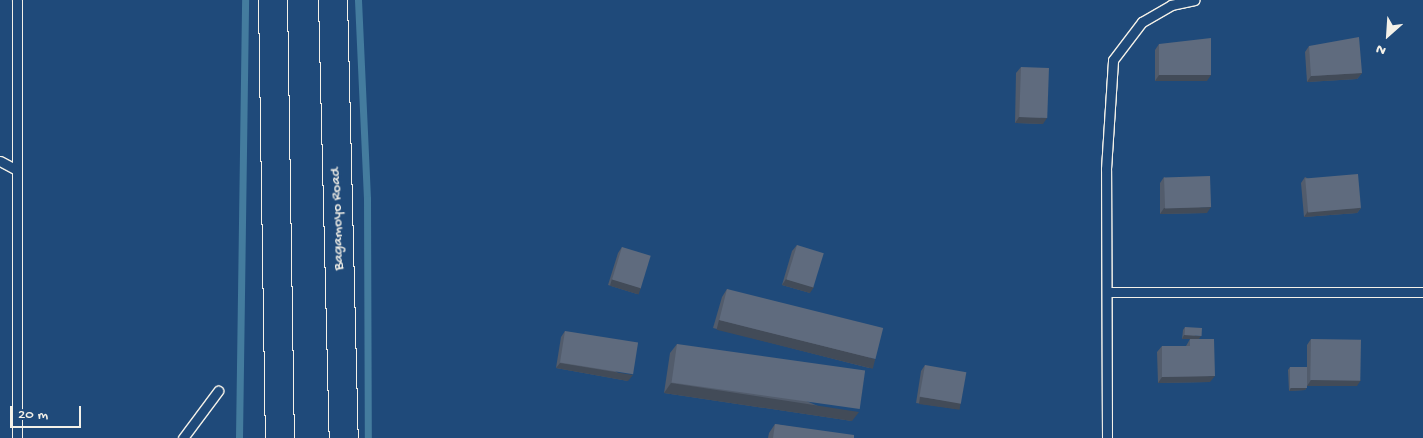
<!DOCTYPE html>
<html>
<head>
<meta charset="utf-8">
<style>
	body { margin:0 }
	#map { position:relative; width:1423px; height:438px; overflow:hidden; background:#1f4a7a; font-family:"Gochi Hand",sans-serif }
	div>[style] { position:absolute }
	[style*='--x'] { left:calc(var(--x)*1px); top:calc(var(--y)*1px); width:calc(var(--w)*1px); rotate:calc(var(--a)*1deg) }
	.stream>* { height:7px; margin:-3.5px; padding:0 3.5px; transform-origin:3.5px; border-radius:3.5px; background:#447c9e }
	.roads { filter:drop-shadow(1px 0 #f4f1e8) drop-shadow(-1px 0 #f4f1e8) drop-shadow(0 1px #f4f1e8) drop-shadow(0 -1px #f4f1e8) }
	.lane>* { height:9px; margin:-4.5px; padding:0 4.5px; transform-origin:4.5px; border-radius:4.5px; background:#1f4a7a }
	.highway>* { height:28px; margin:-14px; padding:0 14px; transform-origin:14px; border-radius:14px; background:#1f4a7a }
	.wall>* { inset:0; background:#525c6c }
	.shaded-wall>* { inset:0; background:#424b58; transform-origin:0 0 }
	.building>* { inset:0; background:#5f6b7e; transform-origin:0 0 }
	span { translate:-50% -50%; white-space:nowrap; text-align:center; line-height:1.15; -webkit-text-stroke:5px #1f4a7a; paint-order:stroke }
	.street-label { font-size:15px; color:#f4f1e8 }
	.north { position:absolute; left:1363px; top:10px; width:50px; height:50px; -webkit-text-stroke:4px #1f4a7a; paint-order:stroke; rotate:206deg; font-size:14px; font-weight:700; line-height:20px; text-align:center; color:#f4f1e8 }
	.north::after { content:''; display:block; margin:auto; width:18px; height:22px; background:#f4f1e8; clip-path:polygon(50% 0,100% 100%,50% 72%,0 100%) }
	.scale { position:absolute; left:10px; top:406px; width:71px; height:22px; box-sizing:border-box; border:2px solid #f4f1e8; border-top:0; padding-left:6px; font-size:15px; line-height:18px; white-space:nowrap; color:#f4f1e8; -webkit-text-stroke:4px #1f4a7a; paint-order:stroke }
</style>
</head>
<body>
<div id="map">
	<div class="stream">
		<i style="--x:358;--y:0;--w:199;--a:87.4"></i>
		<i style="--x:367;--y:199;--w:239;--a:89.8"></i>
		<i style="--x:239;--y:438;--w:438;--a:-89.2"></i>
	</div>
	<div class="roads">
		<div class="lane">
			<i style="--x:17;--y:0;--w:438;--a:90"></i>
			<i style="--x:0;--y:161;--w:17;--a:28"></i>
			<i style="--x:1109;--y:292;--w:314;--a:0"></i>
			<i style="--x:183;--y:438;--w:59;--a:-53.3"></i>
			<i style="--x:1107;--y:438;--w:269;--a:-90.2"></i>
			<i style="--x:1106;--y:169;--w:109;--a:-86.3"></i>
			<i style="--x:1113;--y:60;--w:48;--a:-52.7"></i>
			<i style="--x:1142;--y:22;--w:34;--a:-30"></i>
			<i style="--x:1171;--y:5;--w:24;--a:-12"></i>
		</div>
		<div class="highway">
			<i style="--x:273;--y:0;--w:438;--a:89.1"></i>
			<i style="--x:333;--y:0;--w:438;--a:88.6"></i>
		</div>
	</div>
	<div class="wall">
		<i style="clip-path:polygon(1159px 44px,1207px 81px,1155px 81px,1155px 50px)"></i>
		<i style="clip-path:polygon(1309px 46px,1362px 73px,1357px 79px,1307px 82px,1305px 52px)"></i>
		<i style="clip-path:polygon(1021px 67px,1043px 124px,1015px 123px,1016px 73px)"></i>
		<i style="clip-path:polygon(1164px 177px,1207px 213px,1160px 214px,1160px 183px)"></i>
		<i style="clip-path:polygon(1305px 177px,1361px 208px,1357px 213px,1304px 217px,1301px 183px)"></i>
		<i style="clip-path:polygon(797px 245px,810px 293px,782px 285px,792px 251px)"></i>
		<i style="clip-path:polygon(622px 247px,641px 288px,637px 294px,608px 285px,618px 253px)"></i>
		<i style="clip-path:polygon(727px 289px,875px 360px,869px 368px,713px 328px,722px 297px)"></i>
		<i style="clip-path:polygon(1185px 327px,1199px 339px,1210px 382px,1158px 383px,1157px 352px,1162px 346px,1186px 346px,1190px 339px,1194px 339px,1182px 339px,1183px 330px)"></i>
		<i style="clip-path:polygon(565px 331px,628px 381px,556px 368px,561px 337px)"></i>
		<i style="clip-path:polygon(1311px 339px,1357px 386px,1307px 386px,1307px 387px,1305px 390px,1289px 391px,1288px 370px,1290px 367px,1307px 380px,1307px 345px)"></i>
		<i style="clip-path:polygon(677px 344px,852px 421px,664px 393px,670px 353px)"></i>
		<i style="clip-path:polygon(925px 365px,957px 409px,916px 403px,921px 371px)"></i>
		<i style="clip-path:polygon(775px 424px,854px 438px,768px 438px,769px 433px)"></i>
	</div>
	<div class="shaded-wall">
		<i style="clip-path:polygon(1362px 73px,1357px 79px,1307px 82px,1311px 76px)"></i>
		<i style="clip-path:polygon(1159px 75px,1211px 75px,1207px 81px,1155px 81px)"></i>
		<i style="clip-path:polygon(1019px 117px,1047px 118px,1043px 124px,1015px 123px)"></i>
		<i style="clip-path:polygon(1211px 207px,1207px 213px,1160px 214px,1164px 208px)"></i>
		<i style="clip-path:polygon(1361px 208px,1357px 213px,1304px 217px,1308px 211px)"></i>
		<i style="left:612px;top:279px;width:30px;height:7px;rotate:17deg"></i>
		<i style="clip-path:polygon(786px 279px,814px 287px,810px 293px,782px 285px)"></i>
		<i style="left:719px;top:320px;width:161px;height:10px;rotate:14deg"></i>
		<i style="clip-path:polygon(1184px 335px,1201px 336px,1199px 339px,1182px 339px)"></i>
		<i style="clip-path:polygon(560px 363px,633px 375px,628px 381px,556px 368px)"></i>
		<i style="clip-path:polygon(1215px 376px,1210px 382px,1158px 383px,1162px 377px)"></i>
		<i style="clip-path:polygon(1311px 380px,1361px 380px,1357px 386px,1307px 386px)"></i>
		<i style="clip-path:polygon(671px 383px,859px 412px,852px 421px,664px 393px)"></i>
		<i style="clip-path:polygon(1307px 387px,1305px 390px,1289px 391px,1291px 388px)"></i>
		<i style="left:920px;top:397px;width:41px;height:7px;rotate:8deg"></i>
	</div>
	<div class="building">
		<i style="clip-path:polygon(1359px 37px,1362px 73px,1311px 76px,1309px 46px)"></i>
		<i style="clip-path:polygon(1211px 38px,1211px 75px,1159px 75px,1159px 44px)"></i>
		<i style="left:1021px;top:67px;width:28px;height:50px;rotate:2deg"></i>
		<i style="left:1358px;top:174px;width:34px;height:53px;rotate:85deg"></i>
		<i style="left:1210px;top:176px;width:31px;height:46px;rotate:88deg"></i>
		<i style="left:797px;top:245px;width:28px;height:36px;rotate:17deg"></i>
		<i style="left:622px;top:247px;width:30px;height:34px;rotate:17deg"></i>
		<i style="left:727px;top:289px;width:161px;height:32px;rotate:14deg"></i>
		<i style="left:1185px;top:327px;width:17px;height:8px;rotate:3deg"></i>
		<i style="left:565px;top:331px;width:74px;height:32px;rotate:9deg"></i>
		<i style="clip-path:polygon(1190px 339px,1214px 339px,1215px 376px,1162px 377px,1162px 346px,1190px 346px)"></i>
		<i style="left:1311px;top:339px;width:50px;height:41px;rotate:1deg"></i>
		<i style="left:677px;top:344px;width:190px;height:39px;rotate:8deg"></i>
		<i style="left:925px;top:365px;width:42px;height:32px;rotate:10deg"></i>
		<i style="left:1290px;top:367px;width:17px;height:21px"></i>
		<i style="clip-path:polygon(775px 424px,854px 435px,854px 438px,773px 438px)"></i>
	</div>
	<div class="street-label">
		<span style="left:338px;top:219px;rotate:-92deg">Bagamoyo Road</span>
	</div>
	<div class="north">N</div>
	<div class="scale">20 m</div>
</div>
</body>
</html>
